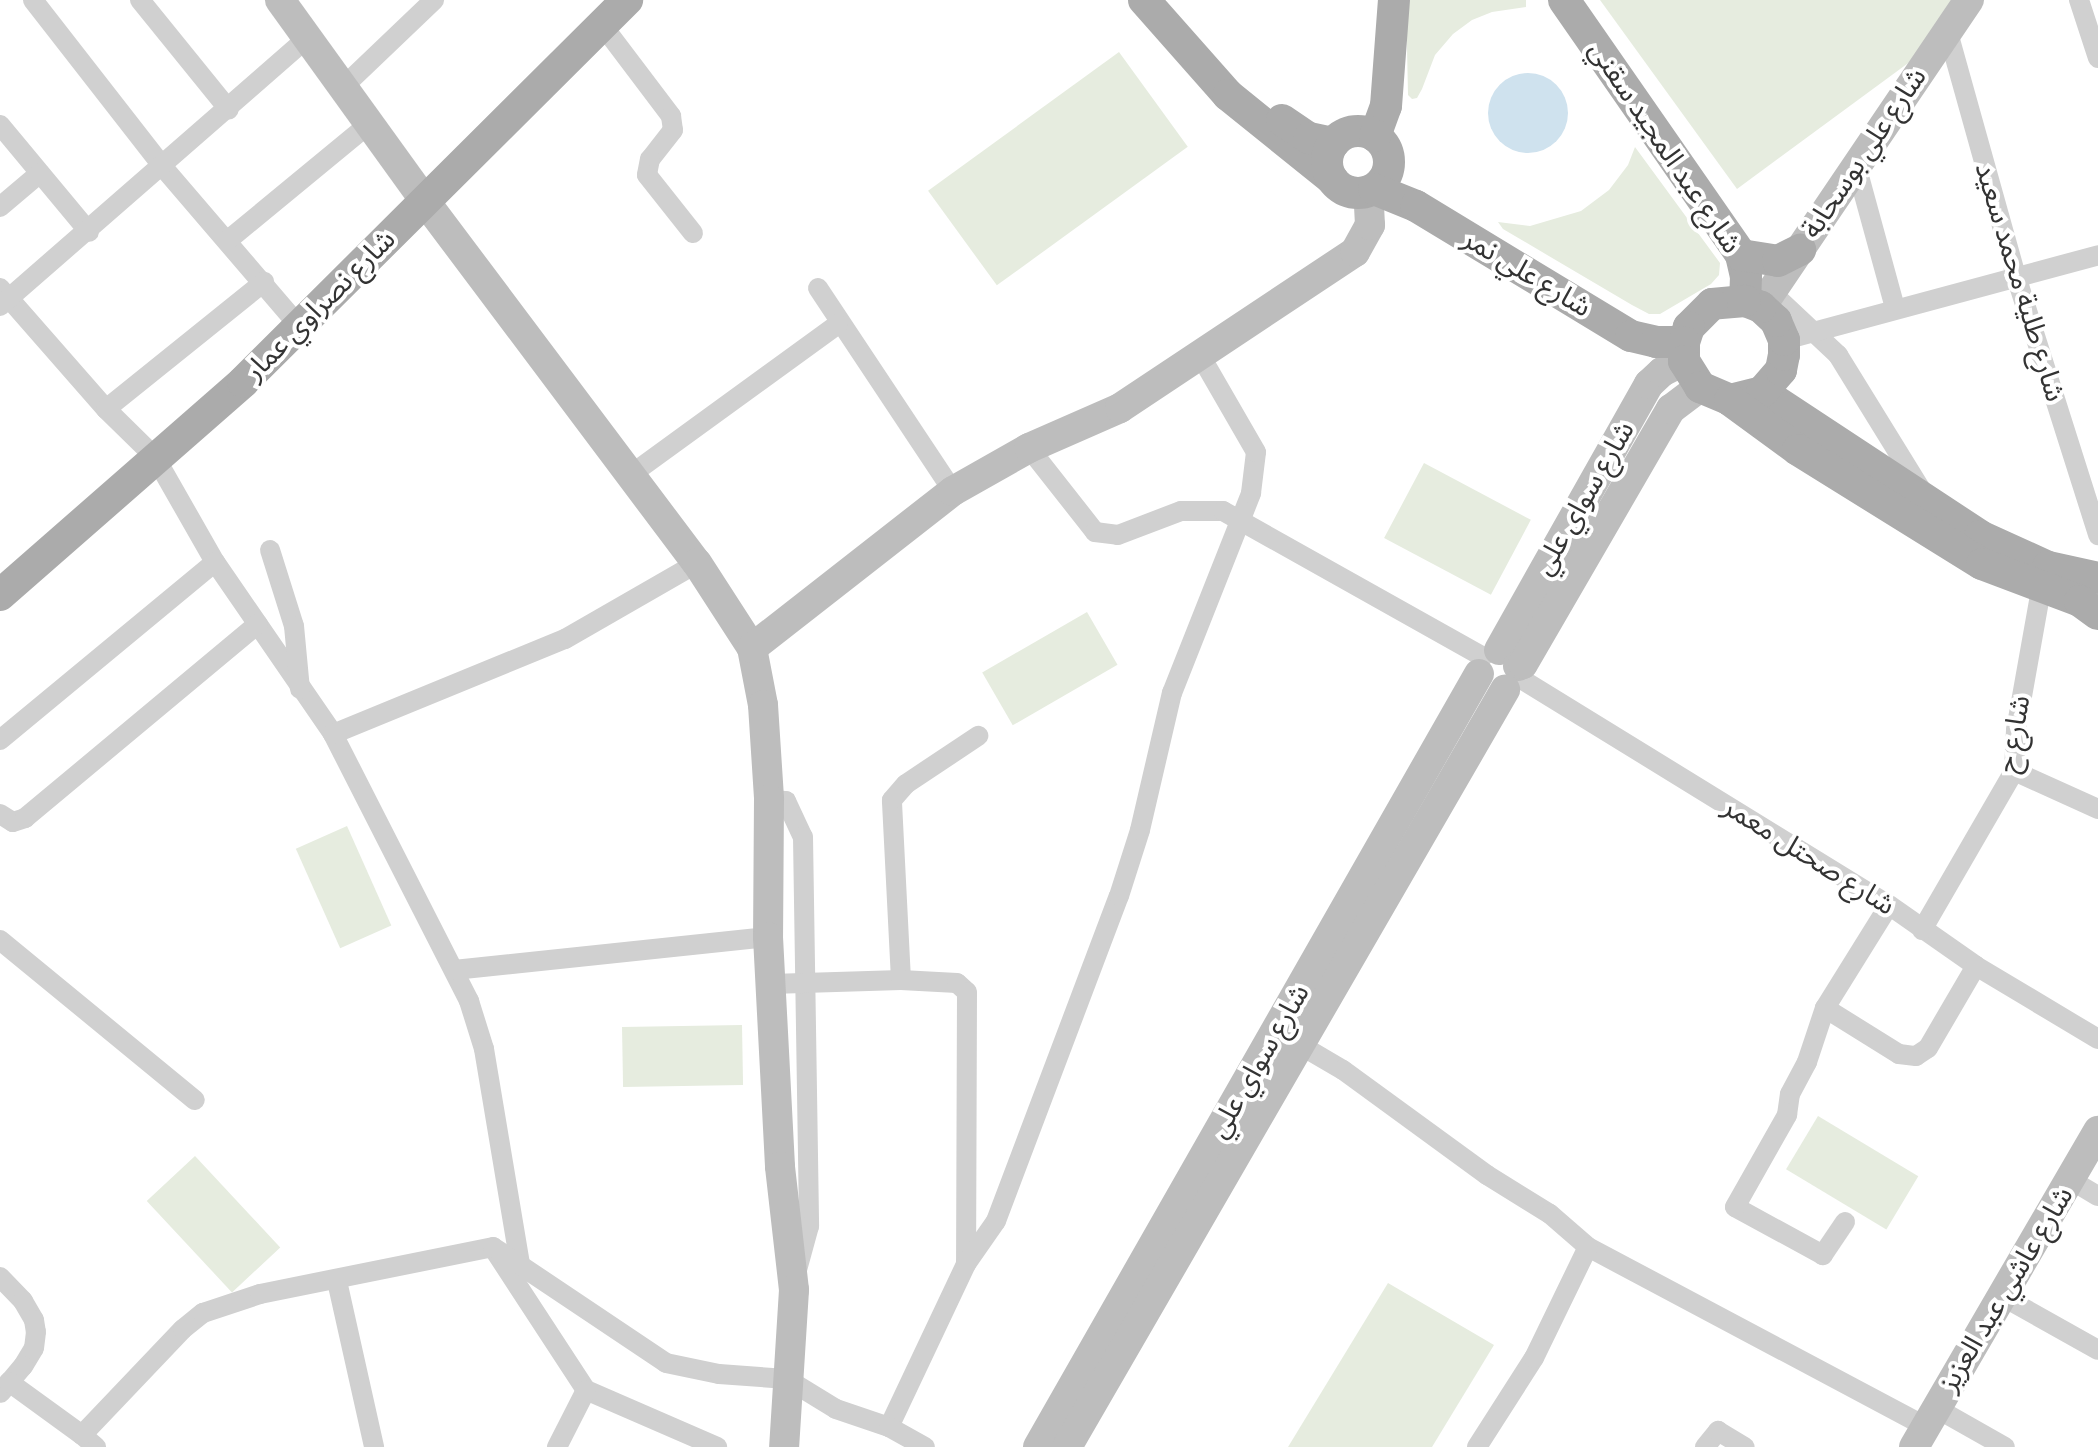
<!DOCTYPE html>
<html>
<head>
<meta charset="utf-8">
<style>
	body { margin:0 }
	#map { position:relative; width:2098px; height:1447px; overflow:hidden; background:#fff; font-family:"Source Sans 3","Noto Sans Arabic",sans-serif }
	div>[style] { position:absolute }
	[style*='--x'] { left:calc(var(--x)*1px); top:calc(var(--y)*1px); width:calc(var(--w)*1px); rotate:calc(var(--a)*1deg) }
	.green>* { inset:0; background:#e6ecdf; transform-origin:0 0 }
	.water>* { inset:0; background:#cfe2ee }
	.round { border-radius:50% }
	.minor>* { height:20px; margin:-10px; padding:0 10px; transform-origin:10px; border-radius:10px; background:#d0d0d0 }
	.secondary>* { height:30px; margin:-15px; padding:0 15px; transform-origin:15px; border-radius:15px; background:#bdbdbd }
	.primary>* { height:32px; margin:-16px; padding:0 16px; transform-origin:16px; border-radius:16px; background:#ababab }
	.primary>.ring { margin:-16px; padding:0; box-sizing:content-box; background:none; border:32px solid #ababab; border-radius:50% }
	span { translate:-50% -50%; white-space:nowrap; text-align:center; line-height:1.15; -webkit-text-stroke:8px #fff; paint-order:stroke }
	.street-label { font-size:28px; color:#333 }
</style>
</head>
<body>
<div id="map">
	<div class="green">
		<i style="clip-path:polygon(1406px 0,1526px 0,1526px 7px,1492px 12px,1472px 20px,1453px 34px,1435px 55px,1422px 89px,1417px 98px,1412px 99px,1408px 95px)"></i>
		<i style="clip-path:polygon(1600px 0,1953px 0,1911px 61px,1737px 189px)"></i>
		<i style="left:1119px;top:52px;width:117px;height:236px;rotate:54deg"></i>
		<i style="clip-path:polygon(1635px 147px,1720px 263px,1719px 275px,1711px 284px,1660px 314px,1649px 314px,1632px 305px,1503px 229px,1498px 222px,1530px 226px,1581px 211px,1609px 190px,1628px 165px)"></i>
		<i style="left:1424px;top:463px;width:121px;height:85px;rotate:28deg"></i>
		<i style="left:1087px;top:612px;width:61px;height:121px;rotate:60deg"></i>
		<i style="left:347px;top:826px;width:109px;height:56px;rotate:66deg"></i>
		<i style="left:742px;top:1025px;width:60px;height:120px;rotate:89deg"></i>
		<i style="left:1818px;top:1116px;width:117px;height:62px;rotate:31deg"></i>
		<i style="left:195px;top:1156px;width:125px;height:66px;rotate:47deg"></i>
		<i style="clip-path:polygon(1388px 1283px,1494px 1345px,1432px 1447px,1288px 1447px)"></i>
	</div>
	<div class="water">
		<i class="round" style="left:1488px;top:73px;width:80px;height:80px"></i>
	</div>
	<div class="minor">
		<i style="--x:33;--y:0;--w:210;--a:52.1"></i>
		<i style="--x:162;--y:166;--w:212;--a:49.4"></i>
		<i style="--x:140;--y:0;--w:141;--a:51"></i>
		<i style="--x:2079;--y:0;--w:61;--a:71.9"></i>
		<i style="--x:603;--y:26;--w:113;--a:52.9"></i>
		<i style="--x:671;--y:116;--w:14;--a:82"></i>
		<i style="--x:673;--y:130;--w:37;--a:128"></i>
		<i style="--x:650;--y:159;--w:16;--a:101"></i>
		<i style="--x:647;--y:175;--w:74;--a:51.6"></i>
		<i style="--x:1947;--y:29;--w:256;--a:74.4"></i>
		<i style="--x:2016;--y:276;--w:272;--a:72.4"></i>
		<i style="--x:343;--y:87;--w:126;--a:-43.7"></i>
		<i style="--x:0;--y:125;--w:139;--a:50.2"></i>
		<i style="--x:1857;--y:169;--w:144;--a:74.7"></i>
		<i style="--x:0;--y:207;--w:52;--a:-40.4"></i>
		<i style="--x:227;--y:241;--w:184;--a:-39.5"></i>
		<i style="--x:0;--y:288;--w:161;--a:48.8"></i>
		<i style="--x:106;--y:409;--w:69;--a:44.4"></i>
		<i style="--x:155;--y:457;--w:121;--a:60.3"></i>
		<i style="--x:215;--y:562;--w:209;--a:55.5"></i>
		<i style="--x:333;--y:734;--w:300;--a:63"></i>
		<i style="--x:469;--y:1001;--w:50;--a:72.6"></i>
		<i style="--x:484;--y:1049;--w:217;--a:80.5"></i>
		<i style="--x:818;--y:288;--w:244;--a:56.4"></i>
		<i style="--x:1772;--y:293;--w:91;--a:43.2"></i>
		<i style="--x:1838;--y:355;--w:160;--a:58.3"></i>
		<i style="--x:0;--y:306;--w:408;--a:-41.1"></i>
		<i style="--x:1784;--y:340;--w:325;--a:-15.1"></i>
		<i style="--x:106;--y:409;--w:203;--a:-38.8"></i>
		<i style="--x:1029;--y:448;--w:107;--a:51.8"></i>
		<i style="--x:1095;--y:532;--w:23;--a:7"></i>
		<i style="--x:1118;--y:535;--w:67;--a:-20.9"></i>
		<i style="--x:1181;--y:511;--w:42;--a:0"></i>
		<i style="--x:1223;--y:511;--w:298;--a:29.3"></i>
		<i style="--x:629;--y:476;--w:258;--a:-36"></i>
		<i style="--x:270;--y:550;--w:80;--a:72.5"></i>
		<i style="--x:294;--y:626;--w:63;--a:84.6"></i>
		<i style="--x:1518;--y:677;--w:435;--a:31.6"></i>
		<i style="--x:1889;--y:905;--w:106;--a:35"></i>
		<i style="--x:1976;--y:966;--w:142;--a:30.9"></i>
		<i style="--x:333;--y:734;--w:251;--a:-22.3"></i>
		<i style="--x:565;--y:639;--w:152;--a:-29.9"></i>
		<i style="--x:0;--y:740;--w:279;--a:-39.6"></i>
		<i style="--x:2014;--y:771;--w:92;--a:24.3"></i>
		<i style="--x:769;--y:799;--w:17;--a:7"></i>
		<i style="--x:786;--y:801;--w:40;--a:65"></i>
		<i style="--x:803;--y:837;--w:389;--a:89.1"></i>
		<i style="--x:809;--y:1226;--w:46;--a:105.3"></i>
		<i style="--x:0;--y:814;--w:15;--a:32"></i>
		<i style="--x:13;--y:822;--w:13;--a:-18"></i>
		<i style="--x:25;--y:818;--w:303;--a:-39.8"></i>
		<i style="--x:1922;--y:930;--w:184;--a:-59.9"></i>
		<i style="--x:2014;--y:771;--w:41;--a:-87.2"></i>
		<i style="--x:2016;--y:730;--w:154;--a:-79.9"></i>
		<i style="--x:0;--y:940;--w:252;--a:39.4"></i>
		<i style="--x:454;--y:970;--w:316;--a:-6"></i>
		<i style="--x:901;--y:980;--w:180;--a:-92.9"></i>
		<i style="--x:892;--y:800;--w:21;--a:-49"></i>
		<i style="--x:906;--y:784;--w:87;--a:-33.7"></i>
		<i style="--x:771;--y:984;--w:130;--a:-1.8"></i>
		<i style="--x:901;--y:980;--w:56;--a:3.1"></i>
		<i style="--x:957;--y:983;--w:13;--a:42"></i>
		<i style="--x:967;--y:992;--w:272;--a:90.2"></i>
		<i style="--x:1825;--y:1008;--w:87;--a:31.9"></i>
		<i style="--x:1899;--y:1054;--w:17;--a:7"></i>
		<i style="--x:1916;--y:1056;--w:14;--a:-34"></i>
		<i style="--x:1928;--y:1048;--w:95;--a:-59.7"></i>
		<i style="--x:1290;--y:1039;--w:61;--a:30.3"></i>
		<i style="--x:1343;--y:1070;--w:178;--a:36.1"></i>
		<i style="--x:1487;--y:1175;--w:74;--a:31.8"></i>
		<i style="--x:1550;--y:1214;--w:50;--a:41"></i>
		<i style="--x:1588;--y:1247;--w:382;--a:28"></i>
		<i style="--x:2071;--y:1180;--w:31;--a:31"></i>
		<i style="--x:1845;--y:1222;--w:40;--a:124"></i>
		<i style="--x:1823;--y:1255;--w:100;--a:-151.4"></i>
		<i style="--x:1735;--y:1207;--w:106;--a:-60.5"></i>
		<i style="--x:1787;--y:1115;--w:21;--a:-82"></i>
		<i style="--x:1790;--y:1094;--w:36;--a:-62"></i>
		<i style="--x:1807;--y:1062;--w:57;--a:-71.6"></i>
		<i style="--x:1825;--y:1008;--w:121;--a:-58.1"></i>
		<i style="--x:495;--y:1251;--w:166;--a:56.8"></i>
		<i style="--x:586;--y:1390;--w:143;--a:23.5"></i>
		<i style="--x:0;--y:1277;--w:33;--a:46"></i>
		<i style="--x:23;--y:1301;--w:22;--a:60"></i>
		<i style="--x:34;--y:1320;--w:12;--a:81"></i>
		<i style="--x:36;--y:1332;--w:16;--a:97"></i>
		<i style="--x:34;--y:1348;--w:21;--a:121"></i>
		<i style="--x:23;--y:1366;--w:35;--a:130"></i>
		<i style="--x:337;--y:1281;--w:170;--a:77.4"></i>
		<i style="--x:2000;--y:1295;--w:112;--a:29.3"></i>
		<i style="--x:9;--y:1382;--w:90;--a:36"></i>
		<i style="--x:1936;--y:1408;--w:79;--a:29.5"></i>
		<i style="--x:889;--y:1427;--w:180;--a:-64.7"></i>
		<i style="--x:966;--y:1264;--w:52;--a:-55.1"></i>
		<i style="--x:996;--y:1221;--w:347;--a:-69.3"></i>
		<i style="--x:1119;--y:896;--w:69;--a:-72.3"></i>
		<i style="--x:1140;--y:830;--w:141;--a:-76.9"></i>
		<i style="--x:1172;--y:693;--w:215;--a:-68.4"></i>
		<i style="--x:1251;--y:493;--w:41;--a:-83"></i>
		<i style="--x:1256;--y:452;--w:112;--a:-120"></i>
		<i style="--x:96;--y:1447;--w:18;--a:-139"></i>
		<i style="--x:82;--y:1435;--w:146;--a:-46.4"></i>
		<i style="--x:183;--y:1329;--w:26;--a:-39"></i>
		<i style="--x:203;--y:1313;--w:60;--a:-18.4"></i>
		<i style="--x:260;--y:1294;--w:238;--a:-11.4"></i>
		<i style="--x:493;--y:1247;--w:208;--a:33.8"></i>
		<i style="--x:666;--y:1363;--w:54;--a:11.7"></i>
		<i style="--x:719;--y:1374;--w:68;--a:4.2"></i>
		<i style="--x:787;--y:1379;--w:57;--a:31.5"></i>
		<i style="--x:836;--y:1409;--w:56;--a:18.8"></i>
		<i style="--x:889;--y:1427;--w:41;--a:29.1"></i>
		<i style="--x:557;--y:1447;--w:64;--a:-63"></i>
		<i style="--x:1477;--y:1447;--w:106;--a:-57.4"></i>
		<i style="--x:1534;--y:1358;--w:123;--a:-64.1"></i>
		<i style="--x:1705;--y:1447;--w:21;--a:-51"></i>
		<i style="--x:1718;--y:1431;--w:31;--a:31"></i>
	</div>
	<div class="secondary">
		<i style="--x:280;--y:0;--w:246;--a:54.2"></i>
		<i style="--x:424;--y:200;--w:454;--a:53.1"></i>
		<i style="--x:697;--y:563;--w:101;--a:57.1"></i>
		<i style="--x:752;--y:648;--w:58;--a:79.1"></i>
		<i style="--x:763;--y:705;--w:94;--a:86.3"></i>
		<i style="--x:769;--y:799;--w:138;--a:90.4"></i>
		<i style="--x:768;--y:937;--w:230;--a:87"></i>
		<i style="--x:780;--y:1167;--w:124;--a:83.5"></i>
		<i style="--x:794;--y:1290;--w:157;--a:93.6"></i>
		<i style="--x:1761;--y:307;--w:371;--a:-55.9"></i>
		<i style="--x:752;--y:648;--w:255;--a:-38"></i>
		<i style="--x:953;--y:491;--w:87;--a:-29.5"></i>
		<i style="--x:1029;--y:448;--w:99;--a:-23.7"></i>
		<i style="--x:1120;--y:408;--w:282;--a:-33.6"></i>
		<i style="--x:1355;--y:252;--w:31;--a:-61"></i>
		<i style="--x:1370;--y:225;--w:34;--a:-93"></i>
		<i style="--x:1499;--y:650;--w:305;--a:-60.6"></i>
		<i style="--x:1649;--y:384;--w:18;--a:-43"></i>
		<i style="--x:1662;--y:372;--w:25;--a:-27"></i>
		<i style="--x:1518;--y:666;--w:5;--a:-22"></i>
		<i style="--x:1523;--y:664;--w:295;--a:-59.9"></i>
		<i style="--x:1671;--y:409;--w:36;--a:-37"></i>
		<i style="--x:1038;--y:1447;--w:890;--a:-60.3"></i>
		<i style="--x:1067;--y:1447;--w:875;--a:-59.95"></i>
		<i style="--x:1914;--y:1447;--w:366;--a:-59.8"></i>
	</div>
	<div class="primary">
		<i style="--x:1144;--y:0;--w:127;--a:48.5"></i>
		<i style="--x:1228;--y:95;--w:134;--a:38.9"></i>
		<i style="--x:1564;--y:0;--w:310;--a:55.2"></i>
		<i style="--x:1741;--y:255;--w:22;--a:77"></i>
		<i style="--x:1746;--y:276;--w:25;--a:92"></i>
		<i style="--x:1282;--y:120;--w:32;--a:34"></i>
		<i style="--x:1309;--y:138;--w:25;--a:12"></i>
		<i class="ring" style="left:1327px;top:131px;width:30px;height:30px"></i>
		<i style="--x:1375;--y:136;--w:32;--a:-70"></i>
		<i style="--x:1386;--y:106;--w:106;--a:-85.7"></i>
		<i style="--x:1374;--y:189;--w:45;--a:22"></i>
		<i style="--x:1416;--y:206;--w:251;--a:31.2"></i>
		<i style="--x:1631;--y:336;--w:26;--a:13"></i>
		<i style="--x:1656;--y:342;--w:28;--a:0"></i>
		<i style="--x:1741;--y:255;--w:37;--a:9"></i>
		<i style="--x:1778;--y:261;--w:25;--a:-27"></i>
		<i style="--x:1762;--y:392;--w:261;--a:33.4"></i>
		<i style="--x:1980;--y:536;--w:75;--a:24.5"></i>
		<i style="--x:2048;--y:567;--w:51;--a:12.4"></i>
		<i style="--x:1730;--y:400;--w:33;--a:-14"></i>
		<i style="--x:1762;--y:392;--w:29;--a:-49"></i>
		<i style="--x:1781;--y:370;--w:15;--a:-79"></i>
		<i style="--x:1784;--y:355;--w:15;--a:-90"></i>
		<i style="--x:1784;--y:340;--w:21;--a:-113"></i>
		<i style="--x:1776;--y:321;--w:21;--a:-137"></i>
		<i style="--x:1761;--y:307;--w:17;--a:-159"></i>
		<i style="--x:1745;--y:301;--w:33;--a:175"></i>
		<i style="--x:1712;--y:304;--w:33;--a:135"></i>
		<i style="--x:1689;--y:327;--w:16;--a:108"></i>
		<i style="--x:1684;--y:342;--w:19;--a:90"></i>
		<i style="--x:1684;--y:361;--w:31;--a:58"></i>
		<i style="--x:1700;--y:387;--w:33;--a:23"></i>
		<i style="--x:1730;--y:400;--w:84;--a:36.3"></i>
		<i style="--x:1798;--y:450;--w:216;--a:31.8"></i>
		<i style="--x:1982;--y:564;--w:105;--a:20.7"></i>
		<i style="--x:2080;--y:601;--w:22;--a:36"></i>
		<i style="--x:0;--y:595;--w:323;--a:-41.2"></i>
		<i style="--x:243;--y:382;--w:542;--a:-44.85"></i>
	</div>
	<div class="street-label">
		<span style="left:1665px;top:147px;rotate:56deg">شارع عبد المجيد سقني</span>
		<span style="left:1864px;top:153px;rotate:-56deg">شارع علي بوسحابة</span>
		<span style="left:1527px;top:273px;rotate:31deg">شارع علي نمر</span>
		<span style="left:2020px;top:282px;rotate:73deg">شارع طلية محمد سعيد</span>
		<span style="left:320px;top:305px;rotate:-45deg">شارع نصراوي عمار</span>
		<span style="left:1584px;top:498px;rotate:-60deg">شارع سواي علي</span>
		<span style="left:2014px;top:734px;rotate:-80deg">شارع ح</span>
		<span style="left:1809px;top:856px;rotate:32deg">شارع صحتل معمر</span>
		<span style="left:1259px;top:1061px;rotate:-60deg">شارع سواي علي</span>
		<span style="left:2006px;top:1289px;rotate:-59deg">شارع عاشي عبد العزيز</span>
	</div>
</div>
</body>
</html>
